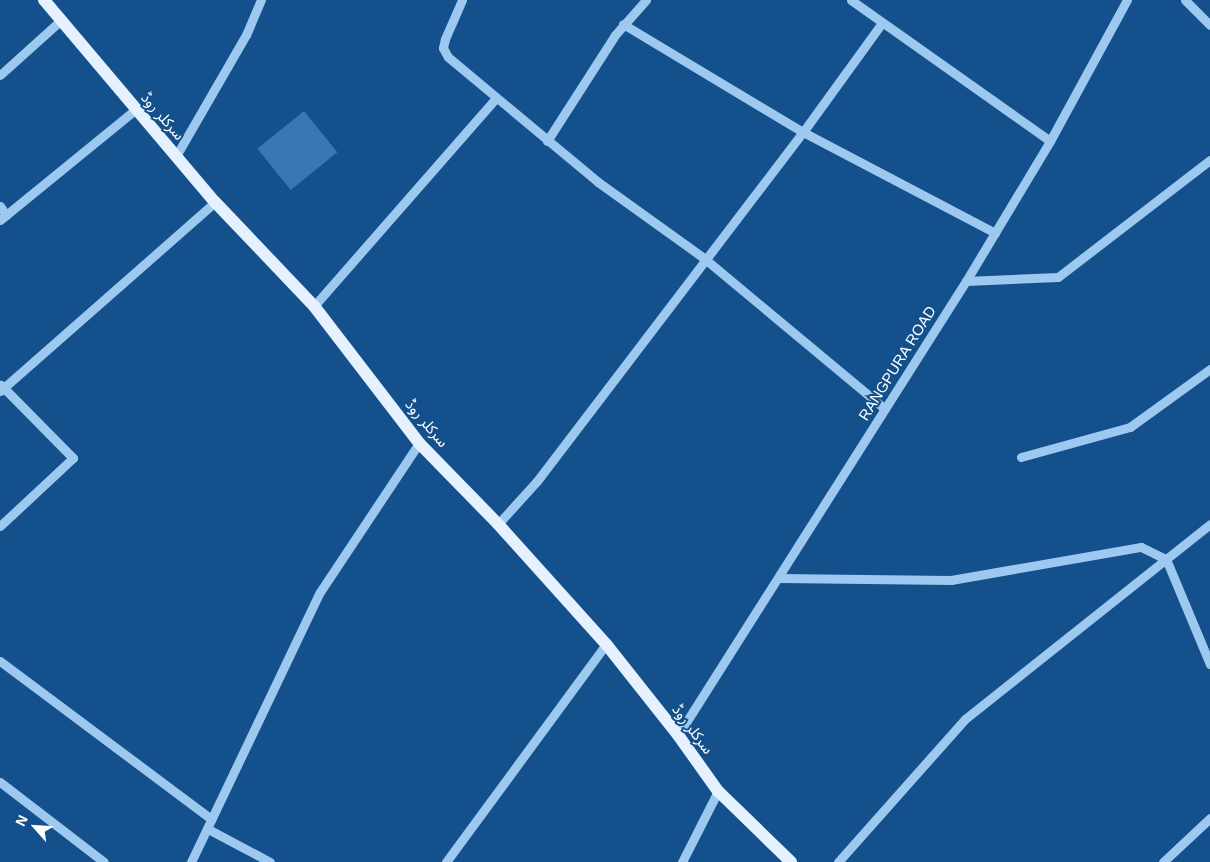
<!DOCTYPE html>
<meta charset="utf-8">
<style>
body{margin:0}
#map{position:relative;width:1210px;height:862px;overflow:hidden;background:#14508b;font-family:Helvetica,"Noto Sans Arabic",sans-serif}
div>[style]{position:absolute}
.building>*{inset:0;background:#3877b2;transform-origin:0 0}
.minor>*{height:9px;margin:-4.5px;padding:0 4.5px;transform-origin:4.5px;border-radius:4.5px;background:#9dc8f0}
.major>*{height:12px;margin:-6px;padding:0 6px;transform-origin:6px;border-radius:6px;background:#e5f1ff}
span{translate:-50% -50%;white-space:nowrap;text-align:center;line-height:1.15;-webkit-text-stroke:4px #14508b;paint-order:stroke}
.street-label{font-size:15px;color:#fff}
.north{position:absolute;left:10px;top:802px;width:50px;height:50px;-webkit-text-stroke:4px #14508b;paint-order:stroke;rotate:296deg;font-size:14px;font-weight:700;line-height:20px;text-align:center;color:#fff}
.north::after{content:'';display:block;margin:auto;width:18px;height:22px;background:#fff;clip-path:polygon(50% 0,100% 100%,50% 72%,0 100%)}
</style>
<div id="map">
<div class="building">
<i style="left:304px;top:111px;width:53px;height:60px;rotate:51deg"></i>
</div>
<div class="minor">
<i style="left:462px;top:0;width:43px;rotate:113.6deg"></i>
<i style="left:445px;top:39px;width:9px;rotate:103deg"></i>
<i style="left:443px;top:48px;width:10px;rotate:61deg"></i>
<i style="left:448px;top:57px;width:195px;rotate:39.8deg"></i>
<i style="left:598px;top:182px;width:132px;rotate:35.7deg"></i>
<i style="left:705px;top:259px;width:234px;rotate:39.8deg"></i>
<i style="left:851px;top:0;width:244px;rotate:35.3deg"></i>
<i style="left:1185px;top:0;width:35px;rotate:45deg"></i>
<i style="left:623px;top:24px;width:210px;rotate:31deg"></i>
<i style="left:803px;top:132px;width:217px;rotate:27.7deg"></i>
<i style="left:0;top:75px;width:82px;rotate:-42deg"></i>
<i style="left:547px;top:141px;width:126px;rotate:-57.3deg"></i>
<i style="left:615px;top:35px;width:47px;rotate:-48.5deg"></i>
<i style="left:176px;top:156px;width:140px;rotate:-60deg"></i>
<i style="left:246px;top:35px;width:38px;rotate:-67deg"></i>
<i style="left:0;top:206px;width:11px;rotate:56deg"></i>
<i style="left:0;top:220px;width:176px;rotate:-39.2deg"></i>
<i style="left:966px;top:281px;width:92px;rotate:-2.5deg"></i>
<i style="left:1058px;top:277px;width:192px;rotate:-37.6deg"></i>
<i style="left:314px;top:306px;width:275px;rotate:-48.8deg"></i>
<i style="left:0;top:391px;width:286px;rotate:-41.3deg"></i>
<i style="left:1021px;top:457px;width:113px;rotate:-15.4deg"></i>
<i style="left:1130px;top:427px;width:99px;rotate:-35.9deg"></i>
<i style="left:498px;top:524px;width:58px;rotate:-47.8deg"></i>
<i style="left:537px;top:481px;width:439px;rotate:-52.7deg"></i>
<i style="left:803px;top:132px;width:135px;rotate:-54.1deg"></i>
<i style="left:0;top:526px;width:100px;rotate:-43deg"></i>
<i style="left:73px;top:458px;width:103px;rotate:-134.6deg"></i>
<i style="left:778px;top:578px;width:173px;rotate:0.7deg"></i>
<i style="left:951px;top:580px;width:193px;rotate:-9.9deg"></i>
<i style="left:1141px;top:547px;width:28px;rotate:26deg"></i>
<i style="left:1166px;top:559px;width:114px;rotate:67.3deg"></i>
<i style="left:0;top:661px;width:264px;rotate:36.8deg"></i>
<i style="left:678px;top:735px;width:538px;rotate:-57.61deg"></i>
<i style="left:966px;top:281px;width:163px;rotate:-59deg"></i>
<i style="left:1050px;top:141px;width:161px;rotate:-61.4deg"></i>
<i style="left:0;top:782px;width:131px;rotate:37.6deg"></i>
<i style="left:208px;top:829px;width:70px;rotate:28deg"></i>
<i style="left:191px;top:862px;width:299px;rotate:-64.5deg"></i>
<i style="left:320px;top:592px;width:179px;rotate:-56.4deg"></i>
<i style="left:446px;top:862px;width:270px;rotate:-53.7deg"></i>
<i style="left:682px;top:862px;width:80px;rotate:-63.1deg"></i>
<i style="left:838px;top:862px;width:191px;rotate:-48.4deg"></i>
<i style="left:965px;top:719px;width:313px;rotate:-38.5deg"></i>
<i style="left:1163px;top:862px;width:64px;rotate:-43.1deg"></i>
</div>
<div class="major">
<i style="left:44px;top:0;width:265px;rotate:49.8deg"></i>
<i style="left:215px;top:202px;width:144px;rotate:46.4deg"></i>
<i style="left:314px;top:306px;width:173px;rotate:52.5deg"></i>
<i style="left:419px;top:443px;width:113px;rotate:45.7deg"></i>
<i style="left:498px;top:524px;width:161px;rotate:48deg"></i>
<i style="left:606px;top:644px;width:116px;rotate:51.6deg"></i>
<i style="left:678px;top:735px;width:69px;rotate:54.5deg"></i>
<i style="left:718px;top:791px;width:102px;rotate:44.2deg"></i>
</div>
<div class="street-label">
<span style="left:163px;top:116px;rotate:49deg">سرکلر روڈ</span>
<span style="left:897px;top:363px;rotate:-58deg">RANGPURA ROAD</span>
<span style="left:427px;top:423px;rotate:50deg">سرکلر روڈ</span>
<span style="left:693px;top:729px;rotate:53deg">سرکلر روڈ</span>
</div>
<div class="north">N</div>
</div>
